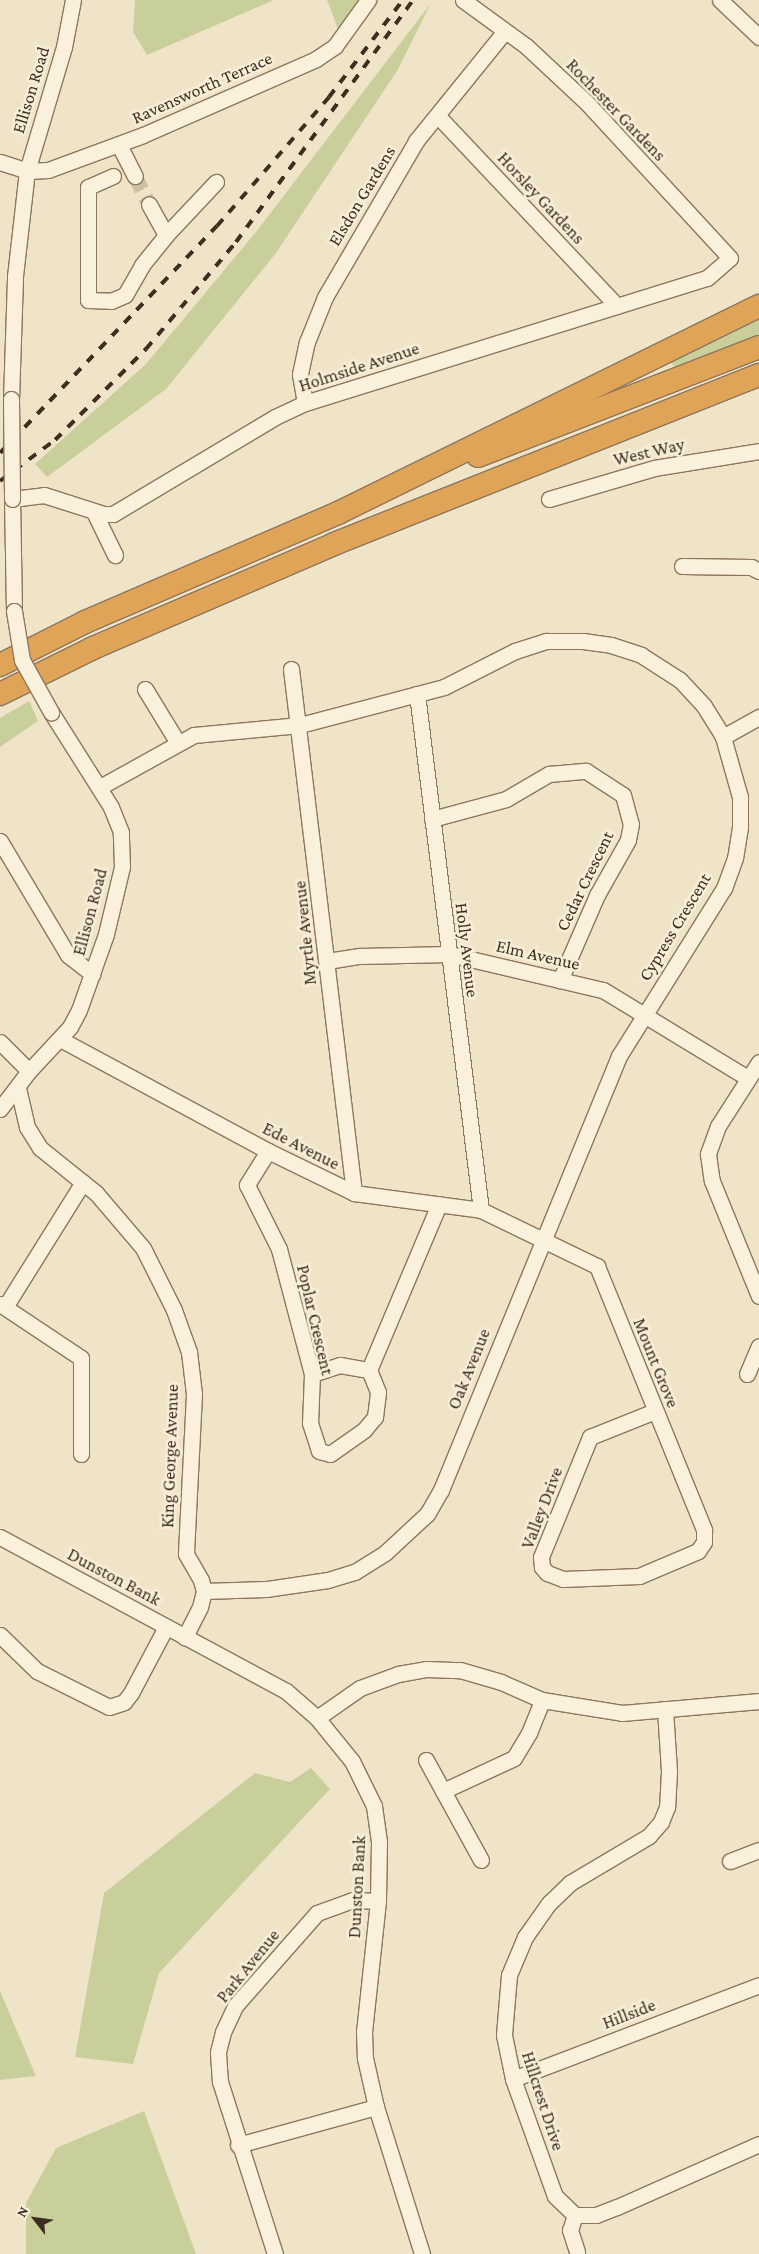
<!DOCTYPE html>
<style>
body{margin:0}
#map{position:relative;width:759px;height:2254px;overflow:hidden;background:#f0e4c8;font-family:"Crimson Pro",serif}
div>[style]{position:absolute}
.green>*{inset:0;background:#c9cf9b}
.minor-tunnel>*{height:15px;margin-top:-7.5px;transform-origin:0;background:repeating-linear-gradient(90deg,#ccc0a6 0 15px,transparent 0 23px)}
.roads{filter:drop-shadow(1px 0 #8d765c) drop-shadow(-1px 0 #8d765c) drop-shadow(0 1px #8d765c) drop-shadow(0 -1px #8d765c)}
.minor>*{height:15px;margin:-7.5px;padding:0 7.5px;transform-origin:7.5px;border-radius:7.5px;background:#faf1dc}
.highway>*{height:22px;margin:-11px;padding:0 11px;transform-origin:11px;border-radius:11px;background:#e0a458}
.rail>*{height:4px;margin-top:-2px;transform-origin:0;background:repeating-linear-gradient(90deg,#3d2e20 0 9px,transparent 0 18px)}
.bridges{filter:drop-shadow(1px 0 #8d765c) drop-shadow(-1px 0 #8d765c) drop-shadow(0 1px #8d765c) drop-shadow(0 -1px #8d765c)}
.minor-bridge>*{height:15px;margin:-7.5px;padding:0 7.5px;transform-origin:7.5px;border-radius:7.5px;background:#faf1dc}
span{translate:-50% -50%;white-space:nowrap;text-align:center;line-height:1.15;-webkit-text-stroke:5px #f7eed8;paint-order:stroke}
.street-label{font-size:18px;color:#3d2e20}
.north{position:absolute;left:10px;top:2194px;width:50px;height:50px;-webkit-text-stroke:4px #f7eed8;paint-order:stroke;rotate:300deg;font-size:14px;font-weight:700;line-height:20px;text-align:center;color:#3d2e20}
.north::after{content:'';display:block;margin:auto;width:18px;height:22px;background:#3d2e20;clip-path:polygon(50% 0,100% 100%,50% 72%,0 100%)}
</style>
<div id="map">
<div class="green">
<i style="clip-path:polygon(135px 0,274px 0,147px 55px,133px 32px)"></i>
<i style="clip-path:polygon(327px 0,360px 0,338px 29px)"></i>
<i style="clip-path:polygon(431px 3px,397px 71px,276px 253px,166px 389px,47px 477px,35px 464px,146px 364px,256px 232px)"></i>
<i style="clip-path:polygon(759px 319px,759px 335px,674px 367px,670px 361px)"></i>
<i style="clip-path:polygon(29px 701px,38px 721px,0 747px,0 718px)"></i>
<i style="clip-path:polygon(311px 1768px,330px 1789px,159px 1973px,133px 2064px,75px 2057px,104px 1893px,255px 1773px,290px 1782px)"></i>
<i style="clip-path:polygon(0 1991px,36px 2076px,0 2080px)"></i>
<i style="clip-path:polygon(144px 2111px,196px 2254px,26px 2254px,26px 2203px,56px 2148px)"></i>
</div>
<div class="minor-tunnel">
<i style="left:135px;top:176px;width:31px;rotate:63deg"></i>
</div>
<div class="roads">
<div class="minor">
<i style="left:720px;top:0;width:54px;rotate:43.5deg"></i>
<i style="left:438px;top:116px;width:261px;rotate:46.7deg"></i>
<i style="left:119px;top:145px;width:35px;rotate:63deg"></i>
<i style="left:0;top:162px;width:28px;rotate:18deg"></i>
<i style="left:27px;top:171px;width:21px;rotate:-3deg"></i>
<i style="left:48px;top:170px;width:101px;rotate:-20.2deg"></i>
<i style="left:143px;top:135px;width:189px;rotate:-23.7deg"></i>
<i style="left:316px;top:59px;width:23px;rotate:-34deg"></i>
<i style="left:335px;top:46px;width:57px;rotate:-54.3deg"></i>
<i style="left:113px;top:176px;width:27px;rotate:156deg"></i>
<i style="left:88px;top:187px;width:113px;rotate:90deg"></i>
<i style="left:88px;top:300px;width:23px;rotate:2deg"></i>
<i style="left:111px;top:301px;width:15px;rotate:-23deg"></i>
<i style="left:125px;top:295px;width:34px;rotate:-60deg"></i>
<i style="left:142px;top:265px;width:38px;rotate:-51deg"></i>
<i style="left:166px;top:235px;width:35px;rotate:-119deg"></i>
<i style="left:166px;top:235px;width:73px;rotate:-46.7deg"></i>
<i style="left:11px;top:399px;width:123px;rotate:-88.1deg"></i>
<i style="left:15px;top:276px;width:106px;rotate:-83.5deg"></i>
<i style="left:27px;top:171px;width:129px;rotate:-73.4deg"></i>
<i style="left:64px;top:47px;width:48px;rotate:-79.2deg"></i>
<i style="left:305px;top:403px;width:29px;rotate:-100deg"></i>
<i style="left:300px;top:374px;width:33px;rotate:-78deg"></i>
<i style="left:307px;top:342px;width:48px;rotate:-68.2deg"></i>
<i style="left:325px;top:297px;width:181px;rotate:-59.7deg"></i>
<i style="left:416px;top:141px;width:141px;rotate:-51deg"></i>
<i style="left:549px;top:499px;width:109px;rotate:-16.4deg"></i>
<i style="left:654px;top:468px;width:106px;rotate:-9.2deg"></i>
<i style="left:94px;top:512px;width:48px;rotate:64deg"></i>
<i style="left:682px;top:566px;width:69px;rotate:0.8deg"></i>
<i style="left:751px;top:567px;width:9px;rotate:27deg"></i>
<i style="left:14px;top:611px;width:112px;rotate:-91deg"></i>
<i style="left:12px;top:499px;width:32px;rotate:-7deg"></i>
<i style="left:44px;top:495px;width:63px;rotate:17.6deg"></i>
<i style="left:104px;top:514px;width:9px"></i>
<i style="left:113px;top:514px;width:189px;rotate:-30.9deg"></i>
<i style="left:275px;top:417px;width:33px;rotate:-25deg"></i>
<i style="left:305px;top:403px;width:421px;rotate:-17.3deg"></i>
<i style="left:707px;top:278px;width:30px;rotate:-41deg"></i>
<i style="left:730px;top:258px;width:212px;rotate:-132.7deg"></i>
<i style="left:586px;top:102px;width:82px;rotate:-137deg"></i>
<i style="left:526px;top:46px;width:78px;rotate:-143.9deg"></i>
<i style="left:291px;top:669px;width:528px;rotate:83.14deg"></i>
<i style="left:145px;top:689px;width:63px;rotate:58.6deg"></i>
<i style="left:417px;top:694px;width:520px;rotate:82.93deg"></i>
<i style="left:723px;top:737px;width:41px;rotate:-29.1deg"></i>
<i style="left:100px;top:787px;width:107px;rotate:-29deg"></i>
<i style="left:194px;top:735px;width:106px;rotate:-5.4deg"></i>
<i style="left:300px;top:725px;width:149px;rotate:-14.8deg"></i>
<i style="left:444px;top:687px;width:80px;rotate:-26.9deg"></i>
<i style="left:515px;top:651px;width:33px;rotate:-18deg"></i>
<i style="left:546px;top:641px;width:37px"></i>
<i style="left:583px;top:641px;width:28px;rotate:8deg"></i>
<i style="left:611px;top:645px;width:32px;rotate:18deg"></i>
<i style="left:641px;top:655px;width:46px;rotate:32.7deg"></i>
<i style="left:680px;top:680px;width:35px;rotate:47deg"></i>
<i style="left:704px;top:706px;width:36px;rotate:58deg"></i>
<i style="left:723px;top:737px;width:62px;rotate:74.2deg"></i>
<i style="left:740px;top:797px;width:30px;rotate:90deg"></i>
<i style="left:740px;top:827px;width:31px;rotate:99deg"></i>
<i style="left:735px;top:858px;width:32px;rotate:110deg"></i>
<i style="left:724px;top:888px;width:198px;rotate:122deg"></i>
<i style="left:619px;top:1056px;width:469px;rotate:112.3deg"></i>
<i style="left:441px;top:1490px;width:28px;rotate:120deg"></i>
<i style="left:427px;top:1514px;width:57px;rotate:137.1deg"></i>
<i style="left:385px;top:1553px;width:36px;rotate:148deg"></i>
<i style="left:354px;top:1572px;width:27px;rotate:163deg"></i>
<i style="left:328px;top:1580px;width:63px;rotate:171.7deg"></i>
<i style="left:266px;top:1589px;width:62px;rotate:178.2deg"></i>
<i style="left:432px;top:819px;width:77px;rotate:-15.1deg"></i>
<i style="left:506px;top:799px;width:50px;rotate:-30.2deg"></i>
<i style="left:549px;top:774px;width:37px;rotate:-5deg"></i>
<i style="left:586px;top:771px;width:44px;rotate:33deg"></i>
<i style="left:623px;top:795px;width:30px;rotate:75deg"></i>
<i style="left:631px;top:824px;width:16px;rotate:101deg"></i>
<i style="left:628px;top:840px;width:63px;rotate:119.4deg"></i>
<i style="left:597px;top:895px;width:93px;rotate:113.5deg"></i>
<i style="left:0;top:841px;width:133px;rotate:59.2deg"></i>
<i style="left:68px;top:955px;width:31px;rotate:38deg"></i>
<i style="left:327px;top:961px;width:33px;rotate:-9deg"></i>
<i style="left:360px;top:956px;width:89px;rotate:-1.3deg"></i>
<i style="left:449px;top:954px;width:158px;rotate:13.2deg"></i>
<i style="left:603px;top:990px;width:170px;rotate:31.3deg"></i>
<i style="left:60px;top:1039px;width:236px;rotate:28.3deg"></i>
<i style="left:268px;top:1151px;width:96px;rotate:26deg"></i>
<i style="left:354px;top:1193px;width:128px;rotate:7.6deg"></i>
<i style="left:481px;top:1210px;width:129px;rotate:25.8deg"></i>
<i style="left:597px;top:1266px;width:285px;rotate:67.9deg"></i>
<i style="left:704px;top:1530px;width:12px;rotate:90deg"></i>
<i style="left:704px;top:1542px;width:11px;rotate:124deg"></i>
<i style="left:698px;top:1551px;width:64px;rotate:157deg"></i>
<i style="left:639px;top:1576px;width:76px;rotate:177.7deg"></i>
<i style="left:563px;top:1579px;width:17px;rotate:-159deg"></i>
<i style="left:547px;top:1573px;width:8px;rotate:-130deg"></i>
<i style="left:542px;top:1567px;width:10px;rotate:-96deg"></i>
<i style="left:541px;top:1557px;width:130px;rotate:-67.8deg"></i>
<i style="left:590px;top:1437px;width:70px;rotate:-21.8deg"></i>
<i style="left:0;top:1042px;width:41px;rotate:45deg"></i>
<i style="left:759px;top:1062px;width:76px;rotate:122.6deg"></i>
<i style="left:718px;top:1126px;width:30px;rotate:110deg"></i>
<i style="left:708px;top:1154px;width:27px;rotate:82deg"></i>
<i style="left:712px;top:1181px;width:124px;rotate:67.8deg"></i>
<i style="left:18px;top:1088px;width:40px;rotate:77deg"></i>
<i style="left:27px;top:1127px;width:25px;rotate:58deg"></i>
<i style="left:40px;top:1148px;width:72px;rotate:38.8deg"></i>
<i style="left:96px;top:1193px;width:72px;rotate:49.5deg"></i>
<i style="left:143px;top:1248px;width:69px;rotate:63.4deg"></i>
<i style="left:174px;top:1310px;width:45px;rotate:70.3deg"></i>
<i style="left:189px;top:1352px;width:42px;rotate:83.2deg"></i>
<i style="left:194px;top:1394px;width:160px;rotate:92.9deg"></i>
<i style="left:186px;top:1554px;width:30px;rotate:60deg"></i>
<i style="left:201px;top:1580px;width:11px;rotate:75deg"></i>
<i style="left:204px;top:1591px;width:16px;rotate:104deg"></i>
<i style="left:200px;top:1607px;width:34px;rotate:117deg"></i>
<i style="left:0;top:1109px;width:48px;rotate:-52.7deg"></i>
<i style="left:29px;top:1071px;width:60px;rotate:-47deg"></i>
<i style="left:70px;top:1027px;width:19px;rotate:-62deg"></i>
<i style="left:79px;top:1010px;width:81px;rotate:-70.4deg"></i>
<i style="left:106px;top:934px;width:69px;rotate:-76.6deg"></i>
<i style="left:122px;top:867px;width:35px;rotate:-92deg"></i>
<i style="left:121px;top:832px;width:27px;rotate:-112deg"></i>
<i style="left:111px;top:807px;width:112px;rotate:-122.3deg"></i>
<i style="left:268px;top:1151px;width:40px;rotate:122deg"></i>
<i style="left:247px;top:1185px;width:72px;rotate:63.4deg"></i>
<i style="left:279px;top:1249px;width:129px;rotate:75.2deg"></i>
<i style="left:312px;top:1374px;width:49px;rotate:92.3deg"></i>
<i style="left:310px;top:1423px;width:29px;rotate:72deg"></i>
<i style="left:319px;top:1451px;width:11px;rotate:15deg"></i>
<i style="left:330px;top:1454px;width:42px;rotate:-35.2deg"></i>
<i style="left:364px;top:1430px;width:17px;rotate:-50deg"></i>
<i style="left:375px;top:1417px;width:25px;rotate:-83deg"></i>
<i style="left:378px;top:1392px;width:24px;rotate:-112deg"></i>
<i style="left:369px;top:1370px;width:180px;rotate:-67.1deg"></i>
<i style="left:0;top:1304px;width:97px;rotate:33.7deg"></i>
<i style="left:81px;top:1358px;width:96px;rotate:90deg"></i>
<i style="left:5px;top:1307px;width:147px;rotate:-58deg"></i>
<i style="left:312px;top:1374px;width:29px;rotate:-18deg"></i>
<i style="left:340px;top:1365px;width:29px;rotate:10deg"></i>
<i style="left:747px;top:1374px;width:30px;rotate:-67deg"></i>
<i style="left:0;top:1537px;width:325px;rotate:28.3deg"></i>
<i style="left:286px;top:1691px;width:41px;rotate:41.1deg"></i>
<i style="left:317px;top:1718px;width:55px;rotate:50.9deg"></i>
<i style="left:352px;top:1761px;width:50px;rotate:63.9deg"></i>
<i style="left:374px;top:1806px;width:36px;rotate:82deg"></i>
<i style="left:379px;top:1842px;width:59px;rotate:91deg"></i>
<i style="left:378px;top:1901px;width:131px;rotate:96.1deg"></i>
<i style="left:364px;top:2031px;width:27px;rotate:88deg"></i>
<i style="left:365px;top:2058px;width:50px;rotate:77.3deg"></i>
<i style="left:376px;top:2107px;width:154px;rotate:72.6deg"></i>
<i style="left:0;top:1635px;width:52px;rotate:44.2deg"></i>
<i style="left:37px;top:1671px;width:80px;rotate:26.6deg"></i>
<i style="left:109px;top:1707px;width:16px;rotate:-18deg"></i>
<i style="left:124px;top:1702px;width:11px;rotate:-52deg"></i>
<i style="left:131px;top:1693px;width:75px;rotate:-62.1deg"></i>
<i style="left:665px;top:1709px;width:62px;rotate:86.3deg"></i>
<i style="left:669px;top:1771px;width:36px;rotate:93deg"></i>
<i style="left:667px;top:1807px;width:16px;rotate:112deg"></i>
<i style="left:661px;top:1822px;width:18px;rotate:131deg"></i>
<i style="left:649px;top:1836px;width:92px;rotate:149.3deg"></i>
<i style="left:570px;top:1883px;width:29px;rotate:136deg"></i>
<i style="left:549px;top:1903px;width:42px;rotate:125.2deg"></i>
<i style="left:525px;top:1937px;width:41px;rotate:112.8deg"></i>
<i style="left:509px;top:1975px;width:60px;rotate:94.8deg"></i>
<i style="left:504px;top:2035px;width:45px;rotate:78.4deg"></i>
<i style="left:513px;top:2079px;width:124px;rotate:70.3deg"></i>
<i style="left:555px;top:2196px;width:28px;rotate:44deg"></i>
<i style="left:575px;top:2215px;width:21px"></i>
<i style="left:596px;top:2215px;width:22px;rotate:-21deg"></i>
<i style="left:617px;top:2207px;width:155px;rotate:-23.9deg"></i>
<i style="left:317px;top:1718px;width:52px;rotate:-34.9deg"></i>
<i style="left:360px;top:1688px;width:40px;rotate:-20.2deg"></i>
<i style="left:398px;top:1674px;width:28px;rotate:-10deg"></i>
<i style="left:426px;top:1669px;width:34px;rotate:2deg"></i>
<i style="left:460px;top:1670px;width:43px;rotate:16.3deg"></i>
<i style="left:501px;top:1682px;width:45px;rotate:23.7deg"></i>
<i style="left:542px;top:1700px;width:81px;rotate:9.2deg"></i>
<i style="left:622px;top:1713px;width:138px;rotate:-5deg"></i>
<i style="left:426px;top:1760px;width:114px;rotate:61.2deg"></i>
<i style="left:443px;top:1791px;width:78px;rotate:-24.9deg"></i>
<i style="left:514px;top:1758px;width:29px;rotate:-59deg"></i>
<i style="left:529px;top:1733px;width:35px;rotate:-68deg"></i>
<i style="left:730px;top:1861px;width:31px;rotate:-21deg"></i>
<i style="left:513px;top:2079px;width:263px;rotate:-20.9deg"></i>
<i style="left:238px;top:2145px;width:143px;rotate:-15.4deg"></i>
<i style="left:575px;top:2215px;width:16px;rotate:108deg"></i>
<i style="left:570px;top:2230px;width:23px;rotate:72deg"></i>
<i style="left:275px;top:2254px;width:181px;rotate:-107.7deg"></i>
<i style="left:220px;top:2082px;width:30px;rotate:-94deg"></i>
<i style="left:218px;top:2052px;width:21px;rotate:-76deg"></i>
<i style="left:223px;top:2032px;width:29px;rotate:-65deg"></i>
<i style="left:235px;top:2006px;width:124px;rotate:-48.6deg"></i>
<i style="left:317px;top:1913px;width:38px;rotate:-20deg"></i>
<i style="left:353px;top:1900px;width:25px;rotate:2deg"></i>
</div>
<div class="highway">
<i style="left:478px;top:456px;width:301px;rotate:-21.2deg"></i>
<i style="left:0;top:665px;width:95px;rotate:-26.8deg"></i>
<i style="left:85px;top:622px;width:275px;rotate:-23.3deg"></i>
<i style="left:338px;top:513px;width:469px;rotate:-26.2deg"></i>
<i style="left:0;top:694px;width:104px;rotate:-26.3deg"></i>
<i style="left:93px;top:648px;width:262px;rotate:-23.3deg"></i>
<i style="left:334px;top:544px;width:457px;rotate:-21.7deg"></i>
</div>
</div>
<div class="rail">
<i style="left:0;top:453px;width:314px;rotate:-46.3deg"></i>
<i style="left:217px;top:226px;width:171px;rotate:-49deg"></i>
<i style="left:329px;top:97px;width:122px;rotate:-52.7deg"></i>
<i style="left:0;top:481px;width:69px;rotate:-36.7deg"></i>
<i style="left:55px;top:440px;width:129px;rotate:-45deg"></i>
<i style="left:146px;top:349px;width:140px;rotate:-49.9deg"></i>
<i style="left:236px;top:242px;width:300px;rotate:-53.8deg"></i>
</div>
<div class="bridges">
<div class="minor-bridge">
<i style="left:11px;top:399px;width:100px;rotate:89.4deg"></i>
<i style="left:14px;top:611px;width:50px;rotate:80.7deg"></i>
<i style="left:22px;top:660px;width:60px;rotate:60.9deg"></i>
</div>
</div>
<div class="street-label">
<span style="left:202px;top:88px;rotate:-24deg">Ravensworth Terrace</span>
<span style="left:31px;top:90px;rotate:-73deg">Ellison Road</span>
<span style="left:616px;top:110px;rotate:46deg">Rochester Gardens</span>
<span style="left:362px;top:196px;rotate:-59deg">Elsdon Gardens</span>
<span style="left:541px;top:198px;rotate:47deg">Horsley Gardens</span>
<span style="left:359px;top:367px;rotate:-18deg">Holmside Avenue</span>
<span style="left:649px;top:452px;rotate:-13deg">West Way</span>
<span style="left:585px;top:881px;rotate:-64deg">Cedar Crescent</span>
<span style="left:90px;top:912px;rotate:-75deg">Ellison Road</span>
<span style="left:675px;top:927px;rotate:-59deg">Cypress Crescent</span>
<span style="left:305px;top:933px;rotate:-96deg">Myrtle Avenue</span>
<span style="left:467px;top:950px;rotate:83deg">Holly Avenue</span>
<span style="left:538px;top:955px;rotate:13deg">Elm Avenue</span>
<span style="left:301px;top:1146px;rotate:27deg">Ede Avenue</span>
<span style="left:315px;top:1320px;rotate:77deg">Poplar Crescent</span>
<span style="left:656px;top:1363px;rotate:68deg">Mount Grove</span>
<span style="left:469px;top:1369px;rotate:-68deg">Oak Avenue</span>
<span style="left:170px;top:1456px;rotate:-88deg">King George Avenue</span>
<span style="left:542px;top:1508px;rotate:-69deg">Valley Drive</span>
<span style="left:114px;top:1577px;rotate:28deg">Dunston Bank</span>
<span style="left:357px;top:1887px;rotate:-87deg">Dunston Bank</span>
<span style="left:248px;top:1966px;rotate:-51deg">Park Avenue</span>
<span style="left:629px;top:2014px;rotate:-21deg">Hillside</span>
<span style="left:543px;top:2101px;rotate:72deg">Hillcrest Drive</span>
</div>
<div class="north">N</div>
</div>
